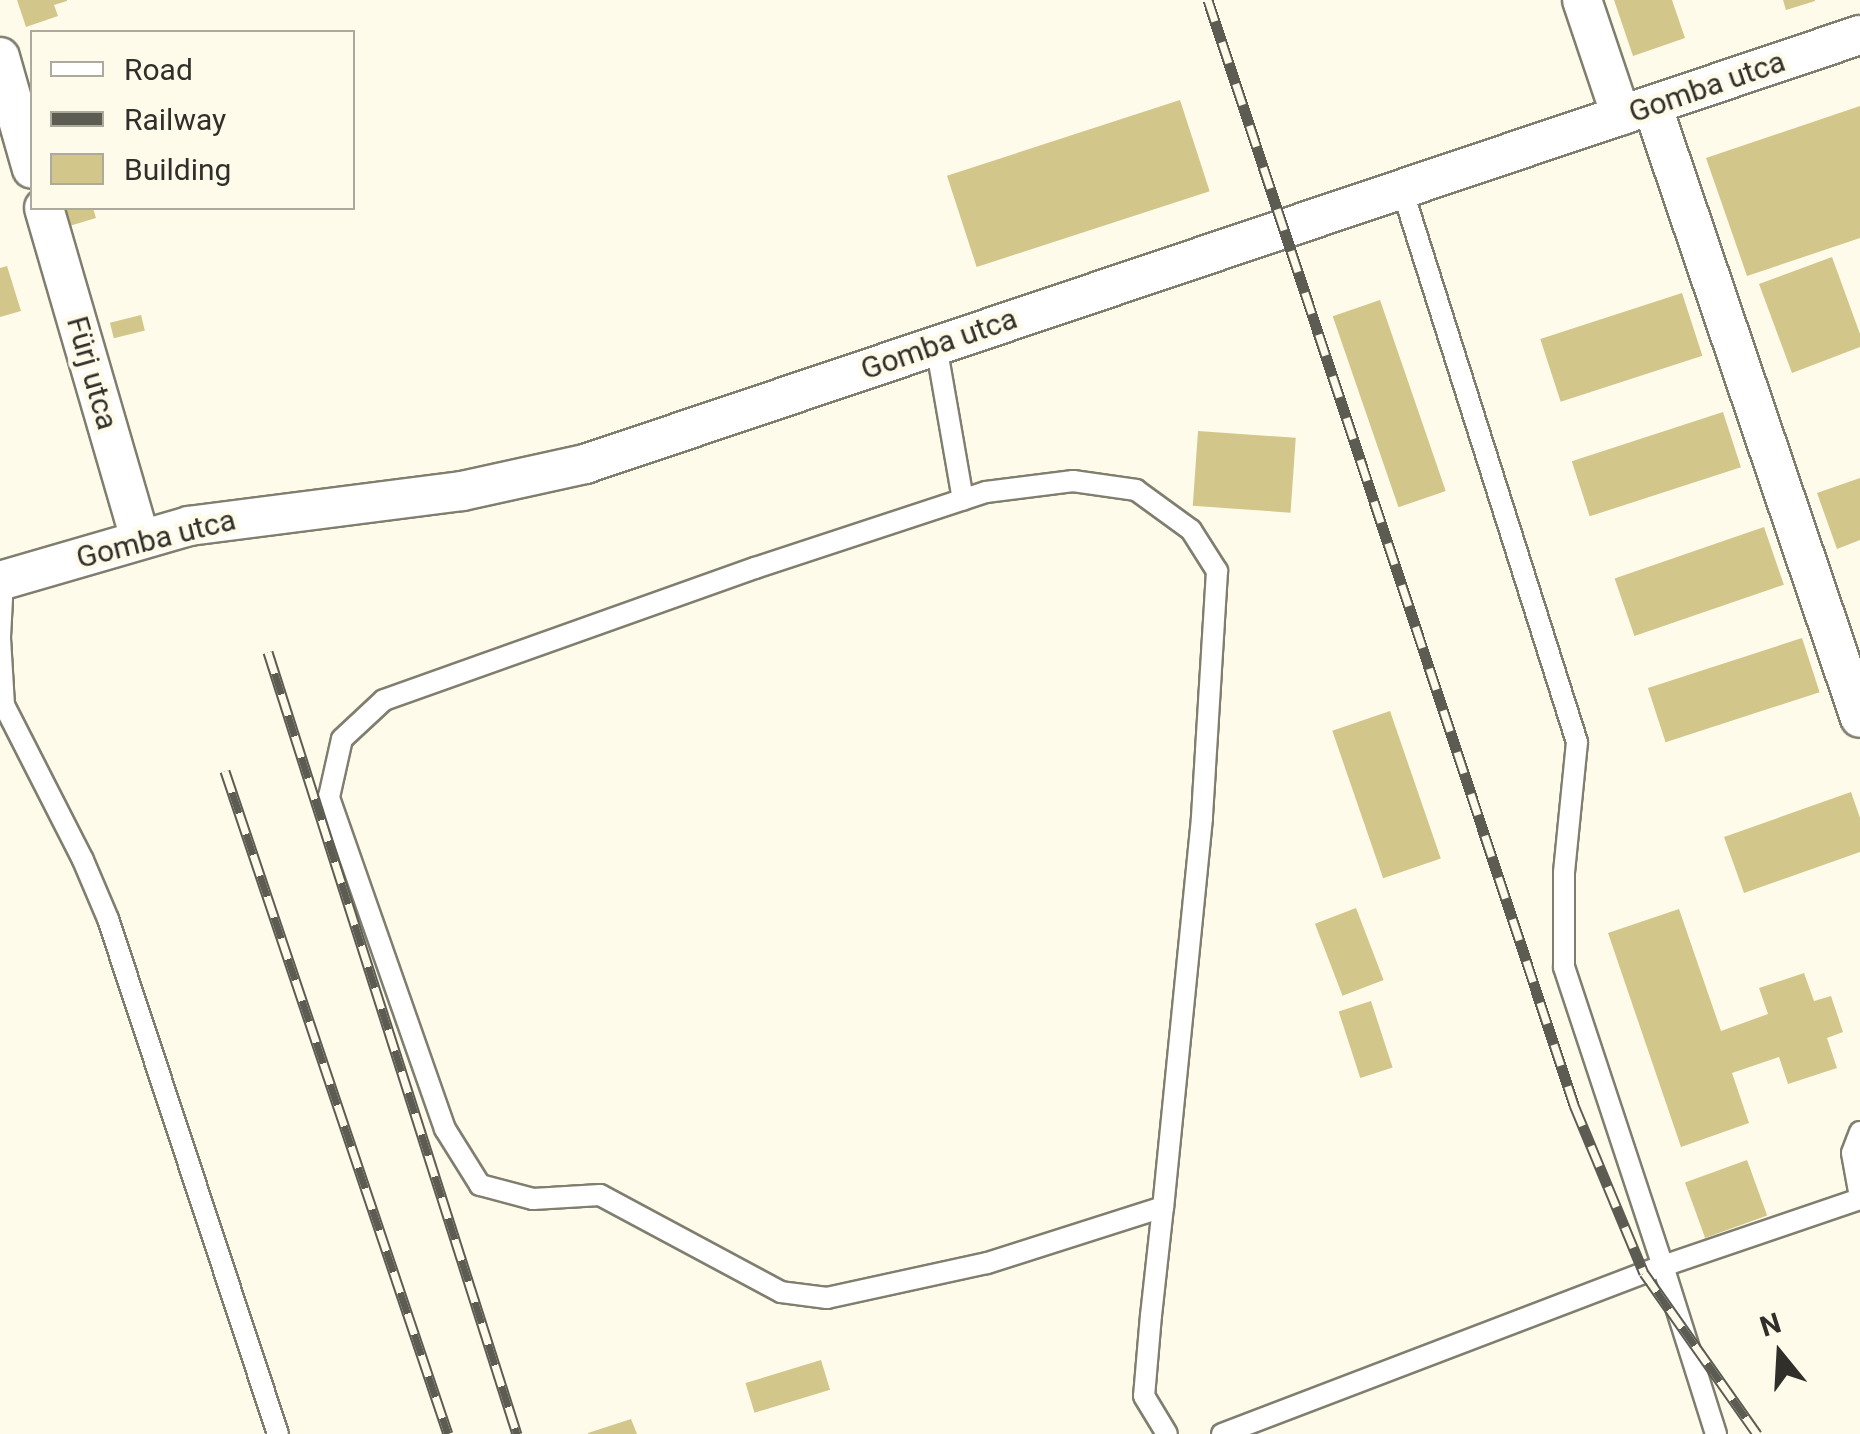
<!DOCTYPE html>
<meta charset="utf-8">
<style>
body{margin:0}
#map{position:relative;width:1860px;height:1434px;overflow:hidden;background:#fefbeb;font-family:Roboto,sans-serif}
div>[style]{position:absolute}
.building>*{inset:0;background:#d2c68b;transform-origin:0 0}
.roads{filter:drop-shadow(2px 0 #807e6f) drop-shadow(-2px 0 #807e6f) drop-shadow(0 2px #807e6f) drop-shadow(0 -2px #807e6f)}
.service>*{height:20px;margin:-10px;padding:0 10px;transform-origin:10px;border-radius:10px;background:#fff}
.minor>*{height:38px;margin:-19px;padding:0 19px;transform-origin:19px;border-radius:19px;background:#fff}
.rail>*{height:11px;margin-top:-5.5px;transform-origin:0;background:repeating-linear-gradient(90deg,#fefbeb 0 22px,#5d5c53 0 44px);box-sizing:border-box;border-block:2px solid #5d5c53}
span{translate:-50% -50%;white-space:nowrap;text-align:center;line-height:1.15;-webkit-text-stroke:9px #fefbeb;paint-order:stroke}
.street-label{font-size:30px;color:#302f29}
.legend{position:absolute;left:30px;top:30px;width:325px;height:180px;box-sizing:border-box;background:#fefbeb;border:2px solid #aca99d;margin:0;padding:12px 18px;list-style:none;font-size:30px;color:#302f29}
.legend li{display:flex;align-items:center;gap:20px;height:50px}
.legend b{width:50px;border:2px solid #aca99d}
.north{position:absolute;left:1730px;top:1304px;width:100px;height:100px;-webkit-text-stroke:8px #fefbeb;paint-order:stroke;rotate:342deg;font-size:28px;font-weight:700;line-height:40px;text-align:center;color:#302f29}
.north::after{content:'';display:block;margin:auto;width:35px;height:45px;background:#302f29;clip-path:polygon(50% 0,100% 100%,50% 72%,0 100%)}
</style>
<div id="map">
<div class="building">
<i style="clip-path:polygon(17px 0,67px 0,67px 1px,54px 5px,58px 16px,26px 27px)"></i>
<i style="clip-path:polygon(1614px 0,1672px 0,1685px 38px,1633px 56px)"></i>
<i style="clip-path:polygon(1783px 0,1815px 0,1815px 1px,1786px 10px)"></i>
<i style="left:1180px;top:100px;width:96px;height:245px;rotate:72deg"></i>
<i style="clip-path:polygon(1860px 106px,1860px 238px,1747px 276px,1706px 158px)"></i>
<i style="clip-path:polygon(60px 208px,93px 208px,96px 218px,66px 227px)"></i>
<i style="clip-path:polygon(1832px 257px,1860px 334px,1860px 347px,1792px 373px,1759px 284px)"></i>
<i style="clip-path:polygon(7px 266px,21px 311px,0 317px,0 268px)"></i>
<i style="left:1682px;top:293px;width:66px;height:149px;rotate:72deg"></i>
<i style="left:1380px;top:300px;width:202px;height:50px;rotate:71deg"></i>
<i style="left:141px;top:315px;width:16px;height:32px;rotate:76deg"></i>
<i style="left:1723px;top:412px;width:58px;height:159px;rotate:72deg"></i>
<i style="left:1198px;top:431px;width:98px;height:75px;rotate:4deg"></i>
<i style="clip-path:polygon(1860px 478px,1860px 540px,1837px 549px,1817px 493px)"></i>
<i style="left:1764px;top:527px;width:61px;height:158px;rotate:71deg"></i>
<i style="left:1802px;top:638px;width:57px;height:162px;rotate:72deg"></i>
<i style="left:1390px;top:711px;width:156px;height:61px;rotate:71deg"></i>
<i style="clip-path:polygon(1851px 792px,1860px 818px,1860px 852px,1744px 893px,1724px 837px)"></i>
<i style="left:1356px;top:908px;width:77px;height:44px;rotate:69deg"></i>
<i style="clip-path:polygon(1679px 909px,1721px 1031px,1768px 1014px,1759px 988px,1804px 973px,1814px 1001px,1831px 996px,1843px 1032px,1827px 1038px,1837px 1068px,1788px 1084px,1779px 1057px,1732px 1073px,1749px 1123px,1681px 1147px,1608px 933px)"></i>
<i style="left:1371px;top:1001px;width:70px;height:34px;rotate:72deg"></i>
<i style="left:1747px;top:1160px;width:59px;height:66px;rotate:70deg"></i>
<i style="left:821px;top:1360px;width:31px;height:79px;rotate:73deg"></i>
<i style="clip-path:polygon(631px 1419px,637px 1434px,588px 1434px,588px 1433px)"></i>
</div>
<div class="roads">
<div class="service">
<i style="left:1402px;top:189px;width:580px;rotate:72.44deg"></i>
<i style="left:1577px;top:742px;width:132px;rotate:95.7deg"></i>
<i style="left:1564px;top:873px;width:94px;rotate:90deg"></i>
<i style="left:1564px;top:967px;width:315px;rotate:71.7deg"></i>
<i style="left:1663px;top:1266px;width:208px;rotate:-18.8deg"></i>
<i style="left:936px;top:345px;width:157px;rotate:80.1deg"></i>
<i style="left:3px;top:580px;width:58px;rotate:93deg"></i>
<i style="left:0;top:638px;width:67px;rotate:86.6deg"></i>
<i style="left:4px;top:705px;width:174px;rotate:63deg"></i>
<i style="left:83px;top:860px;width:64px;rotate:67deg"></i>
<i style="left:108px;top:919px;width:542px;rotate:71.73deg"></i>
<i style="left:1860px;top:1132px;width:22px;rotate:111deg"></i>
<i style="left:1852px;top:1153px;width:45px;rotate:79.7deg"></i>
<i style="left:1163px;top:1207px;width:185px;rotate:162.3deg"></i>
<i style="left:987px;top:1263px;width:164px;rotate:167.7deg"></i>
<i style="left:827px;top:1298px;width:46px;rotate:-172.6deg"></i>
<i style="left:781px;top:1292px;width:205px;rotate:-151.8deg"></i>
<i style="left:600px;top:1195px;width:67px;rotate:176.6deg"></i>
<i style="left:533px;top:1199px;width:55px;rotate:-165.2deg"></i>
<i style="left:480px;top:1185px;width:66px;rotate:-122deg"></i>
<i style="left:445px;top:1129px;width:352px;rotate:-109.3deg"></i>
<i style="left:329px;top:797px;width:59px;rotate:-77.4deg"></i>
<i style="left:342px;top:739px;width:57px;rotate:-42.9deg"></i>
<i style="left:384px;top:700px;width:394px;rotate:-19.6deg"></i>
<i style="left:755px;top:568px;width:243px;rotate:-18.2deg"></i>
<i style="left:986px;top:492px;width:88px;rotate:-7.2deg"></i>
<i style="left:1073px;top:481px;width:64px;rotate:8.1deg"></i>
<i style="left:1136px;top:490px;width:68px;rotate:36deg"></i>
<i style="left:1191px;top:530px;width:49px;rotate:57.6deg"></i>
<i style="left:1217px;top:571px;width:247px;rotate:93.5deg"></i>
<i style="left:1202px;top:818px;width:391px;rotate:95.7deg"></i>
<i style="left:1163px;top:1207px;width:109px;rotate:96.3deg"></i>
<i style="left:1151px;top:1315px;width:81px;rotate:94.9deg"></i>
<i style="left:1144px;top:1396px;width:44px;rotate:58.8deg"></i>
<i style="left:1222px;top:1434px;width:472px;rotate:-20.9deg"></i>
<i style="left:1663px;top:1266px;width:176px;rotate:72.5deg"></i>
</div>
<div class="minor">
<i style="left:1582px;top:0;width:122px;rotate:71.4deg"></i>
<i style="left:0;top:57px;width:116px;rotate:74.1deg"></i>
<i style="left:1652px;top:105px;width:647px;rotate:71.26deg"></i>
<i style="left:44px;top:208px;width:344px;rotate:73.8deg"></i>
<i style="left:0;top:581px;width:197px;rotate:-16.2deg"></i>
<i style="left:189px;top:526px;width:275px;rotate:-7.3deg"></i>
<i style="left:462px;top:491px;width:126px;rotate:-12.4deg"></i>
<i style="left:585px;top:464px;width:1345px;rotate:-18.6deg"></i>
</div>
</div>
<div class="rail">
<i style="left:1208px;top:0;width:1164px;rotate:71.67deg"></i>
<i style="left:1574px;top:1105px;width:182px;rotate:67.4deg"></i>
<i style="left:1644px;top:1273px;width:197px;rotate:54.9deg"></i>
<i style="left:268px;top:652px;width:821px;rotate:72.34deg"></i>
<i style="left:225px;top:771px;width:699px;rotate:71.41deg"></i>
</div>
<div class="street-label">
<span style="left:1707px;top:87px;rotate:-19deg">Gomba utca</span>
<span style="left:939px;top:344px;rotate:-19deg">Gomba utca</span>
<span style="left:92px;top:373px;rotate:74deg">Fürj utca</span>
<span style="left:156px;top:539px;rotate:-14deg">Gomba utca</span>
</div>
<ul class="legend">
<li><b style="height:12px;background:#fff"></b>Road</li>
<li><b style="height:12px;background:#5d5c53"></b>Railway</li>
<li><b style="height:28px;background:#d2c68b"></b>Building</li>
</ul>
<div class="north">N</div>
</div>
